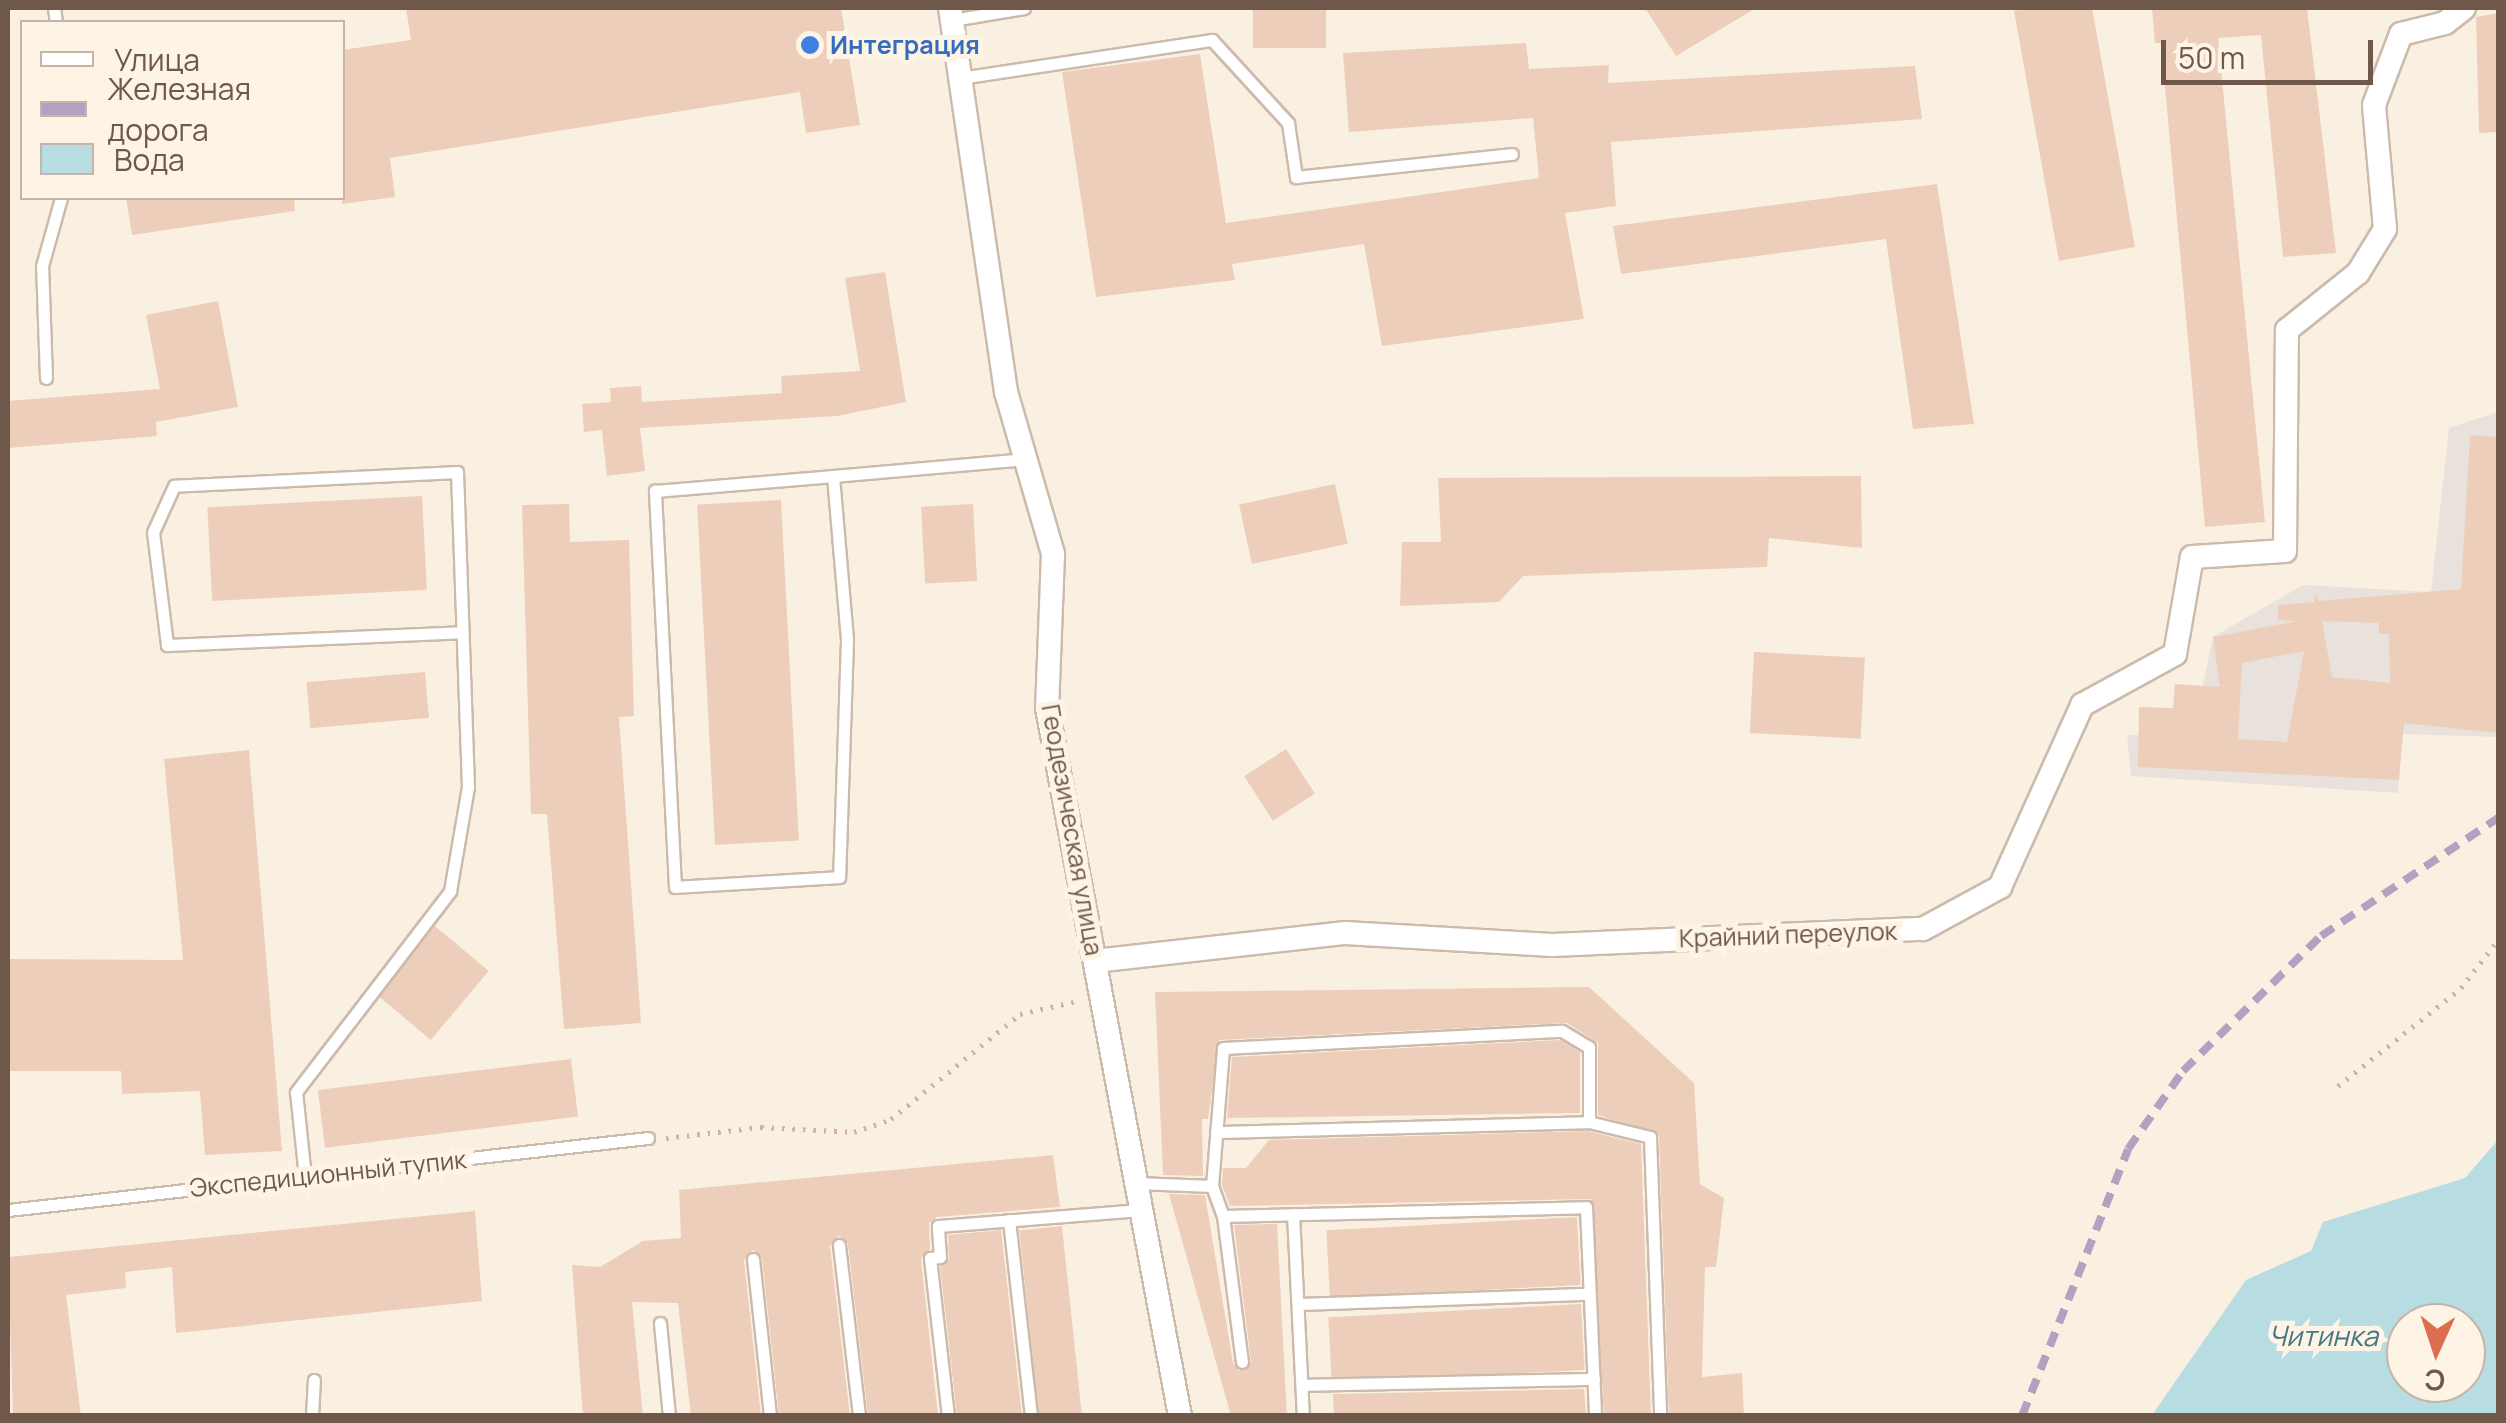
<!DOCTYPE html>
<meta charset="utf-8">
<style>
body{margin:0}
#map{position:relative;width:2506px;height:1423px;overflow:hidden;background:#faf0e1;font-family:Manrope,sans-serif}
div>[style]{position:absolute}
.industrial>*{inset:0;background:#e9e2dc}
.water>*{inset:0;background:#b7dce1}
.building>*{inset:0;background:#edcebb;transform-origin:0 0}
.path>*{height:5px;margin-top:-2.5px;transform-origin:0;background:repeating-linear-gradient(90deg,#d1b29e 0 2.5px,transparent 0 10.5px)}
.roads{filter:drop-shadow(2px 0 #ccbaac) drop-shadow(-2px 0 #ccbaac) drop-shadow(0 2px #ccbaac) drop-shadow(0 -2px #ccbaac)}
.lane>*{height:11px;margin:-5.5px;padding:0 5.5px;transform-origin:5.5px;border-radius:5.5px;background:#fff}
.street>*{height:22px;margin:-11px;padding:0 11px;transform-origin:11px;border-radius:11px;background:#fff}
.rail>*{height:8px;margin-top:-4px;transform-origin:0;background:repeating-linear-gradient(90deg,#b2a1c1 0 15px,transparent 0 25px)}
.dots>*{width:28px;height:28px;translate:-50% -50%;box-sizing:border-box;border:5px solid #fdf4e6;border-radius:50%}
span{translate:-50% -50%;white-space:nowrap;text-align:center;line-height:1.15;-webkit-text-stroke:10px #fdf4e6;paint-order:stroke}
.shop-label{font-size:25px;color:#366cbe;font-weight:700}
.left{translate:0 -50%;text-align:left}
.street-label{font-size:25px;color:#6f574a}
.water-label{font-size:28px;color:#467881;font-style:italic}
.frame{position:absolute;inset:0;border:10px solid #6f574a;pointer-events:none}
.legend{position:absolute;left:20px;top:20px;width:325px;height:180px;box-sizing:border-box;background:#fdf4e6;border:2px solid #c4b5a8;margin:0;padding:12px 18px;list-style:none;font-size:30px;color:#6f574a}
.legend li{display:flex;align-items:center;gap:20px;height:50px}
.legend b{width:50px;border:2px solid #c4b5a8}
.north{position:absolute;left:2386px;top:1303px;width:100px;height:100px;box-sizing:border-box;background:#fdf4e6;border:2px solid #c4b5a8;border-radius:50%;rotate:183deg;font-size:28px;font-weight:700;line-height:40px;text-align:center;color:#6f574a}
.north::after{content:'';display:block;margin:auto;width:35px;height:45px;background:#dc6d4e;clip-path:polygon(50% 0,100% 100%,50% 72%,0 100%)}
.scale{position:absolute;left:2161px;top:40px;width:212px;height:45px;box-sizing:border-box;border:5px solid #6f574a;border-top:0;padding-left:12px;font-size:30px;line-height:35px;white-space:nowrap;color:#6f574a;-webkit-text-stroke:8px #fdf4e6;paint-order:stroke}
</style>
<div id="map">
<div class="industrial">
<i style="clip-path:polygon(2498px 412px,2498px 737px,2402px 734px,2398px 793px,2131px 776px,2127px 735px,2186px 735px,2196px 718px,2213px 637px,2303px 585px,2431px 592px,2449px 428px)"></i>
</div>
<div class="water">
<i style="clip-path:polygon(evenodd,2498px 1140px,2498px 1415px,2152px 1415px,2246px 1280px,2311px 1251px,2323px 1222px,2465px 1178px,2498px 1140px,2406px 1323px,2466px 1323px,2466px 1383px,2406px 1383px,2406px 1323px)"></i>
</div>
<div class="building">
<i style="clip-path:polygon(406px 8px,841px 8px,860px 125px,806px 133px,800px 92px,390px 158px,395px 197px,342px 204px,342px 50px,411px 40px)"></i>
<i style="left:1253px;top:8px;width:73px;height:40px"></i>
<i style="clip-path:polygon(1645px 8px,1756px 8px,1676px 56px)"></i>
<i style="clip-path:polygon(2032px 8px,2092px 8px,2135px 247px,2059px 261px,2014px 11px)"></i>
<i style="clip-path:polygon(2152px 8px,2307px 8px,2336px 253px,2283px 257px,2261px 35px,2218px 38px,2265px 522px,2205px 527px,2161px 43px,2155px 43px)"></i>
<i style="clip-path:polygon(2498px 13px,2498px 132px,2479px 133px,2476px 17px)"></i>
<i style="clip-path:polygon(1526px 43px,1529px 69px,1609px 65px,1608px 83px,1915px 66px,1922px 119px,1611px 142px,1616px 206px,1565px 213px,1584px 319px,1382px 346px,1364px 244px,1232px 264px,1235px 280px,1096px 297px,1062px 72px,1200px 54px,1226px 223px,1539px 178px,1533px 118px,1349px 132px,1343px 53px)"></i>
<i style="clip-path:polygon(1937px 184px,1974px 424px,1913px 429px,1886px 239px,1621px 274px,1613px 226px)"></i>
<i style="clip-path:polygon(126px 198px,294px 198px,295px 211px,132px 235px)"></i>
<i style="clip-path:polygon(885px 272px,906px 402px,837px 416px,640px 428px,645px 471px,607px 476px,602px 430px,584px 432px,582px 404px,611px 402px,610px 388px,641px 386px,642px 402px,782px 393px,781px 376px,860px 371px,845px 278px)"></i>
<i style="clip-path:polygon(218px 301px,238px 407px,156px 422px,157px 436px,8px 448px,8px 401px,160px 389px,146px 315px)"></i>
<i style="clip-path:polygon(evenodd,2470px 435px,2498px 437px,2498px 733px,2404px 723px,2399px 780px,2138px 767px,2139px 707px,2173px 708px,2175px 684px,2220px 687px,2213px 637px,2298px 621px,2278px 620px,2278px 605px,2314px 602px,2315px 594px,2319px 601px,2461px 589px,2470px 435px,2322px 621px,2379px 623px,2379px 634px,2389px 634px,2390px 683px,2332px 677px,2322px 621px,2470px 435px,2304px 651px,2287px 742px,2238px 739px,2242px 663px,2304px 651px)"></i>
<i style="clip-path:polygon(1861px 476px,1862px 548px,1769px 538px,1767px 567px,1523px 576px,1499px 602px,1400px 606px,1402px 542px,1441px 542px,1438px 478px)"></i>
<i style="left:1335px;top:484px;width:61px;height:98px;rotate:78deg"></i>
<i style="left:422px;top:496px;width:94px;height:215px;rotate:87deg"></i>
<i style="left:781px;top:500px;width:341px;height:84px;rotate:87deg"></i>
<i style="clip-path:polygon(569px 504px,570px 542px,629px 540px,634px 716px,619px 717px,641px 1023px,564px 1029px,547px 814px,531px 814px,522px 505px)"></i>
<i style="left:973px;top:504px;width:77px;height:52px;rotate:87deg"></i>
<i style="left:1754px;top:652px;width:111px;height:81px;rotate:3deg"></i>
<i style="left:425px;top:672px;width:46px;height:119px;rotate:85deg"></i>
<i style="left:1286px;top:749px;width:53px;height:50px;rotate:57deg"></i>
<i style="clip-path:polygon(249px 750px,282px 1151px,205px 1155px,200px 1091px,122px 1094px,121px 1071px,8px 1071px,8px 959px,183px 960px,164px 759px)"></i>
<i style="left:435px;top:926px;width:70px;height:90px;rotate:40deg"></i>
<i style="clip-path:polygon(1589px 987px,1694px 1083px,1700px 1184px,1724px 1198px,1716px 1267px,1705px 1267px,1702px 1377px,1742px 1373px,1744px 1416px,1669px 1416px,1659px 1135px,1598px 1115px,1598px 1043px,1567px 1023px,1219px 1040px,1208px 1119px,1202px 1119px,1203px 1176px,1163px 1175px,1155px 992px)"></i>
<i style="clip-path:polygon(1560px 1040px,1580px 1052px,1580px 1113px,1227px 1118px,1232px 1057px)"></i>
<i style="left:571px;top:1059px;width:58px;height:255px;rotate:83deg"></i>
<i style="clip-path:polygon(1588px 1131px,1641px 1144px,1651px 1416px,1604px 1416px,1591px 1199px,1230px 1206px,1222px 1185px,1223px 1168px,1246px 1168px,1269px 1140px)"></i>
<i style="clip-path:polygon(1053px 1155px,1060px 1207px,937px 1217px,929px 1223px,930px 1249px,921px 1259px,938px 1416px,868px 1416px,848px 1244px,839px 1236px,830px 1246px,850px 1416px,779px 1416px,762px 1258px,753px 1250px,744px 1260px,761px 1416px,691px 1416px,678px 1303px,632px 1302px,643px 1416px,583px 1416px,572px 1265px,600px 1267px,643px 1241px,681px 1238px,679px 1190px)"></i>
<i style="clip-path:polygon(1169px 1194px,1205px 1195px,1233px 1363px,1239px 1371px,1251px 1361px,1234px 1225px,1277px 1224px,1287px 1416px,1231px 1416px)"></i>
<i style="clip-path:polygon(475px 1211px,482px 1301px,176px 1333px,172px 1267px,125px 1272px,126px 1288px,66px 1295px,81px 1416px,13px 1416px,8px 1257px)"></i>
<i style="left:1577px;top:1217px;width:68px;height:251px;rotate:87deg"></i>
<i style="left:1062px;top:1226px;width:191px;height:43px;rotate:84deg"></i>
<i style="clip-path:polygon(1001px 1230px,1022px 1416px,957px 1416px,940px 1266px,949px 1260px,948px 1235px)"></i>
<i style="left:1581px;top:1304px;width:66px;height:253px;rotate:87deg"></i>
<i style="clip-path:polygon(1584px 1389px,1586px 1416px,1334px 1416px,1333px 1394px)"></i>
</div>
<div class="path">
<i style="left:2338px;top:1086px;width:157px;rotate:-38.5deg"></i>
<i style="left:2461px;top:988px;width:61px;rotate:-52.4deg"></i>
<i style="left:666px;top:1138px;width:96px;rotate:-6.6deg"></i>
<i style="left:761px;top:1127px;width:93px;rotate:3.1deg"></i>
<i style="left:854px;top:1132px;width:39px;rotate:-19deg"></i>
<i style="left:891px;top:1119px;width:166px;rotate:-39.1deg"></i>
<i style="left:1020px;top:1014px;width:58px;rotate:-12.8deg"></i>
</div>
<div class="roads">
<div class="lane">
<i style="left:54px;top:8px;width:14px;rotate:82deg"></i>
<i style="left:952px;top:20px;width:73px;rotate:-9.5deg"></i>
<i style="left:960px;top:78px;width:255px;rotate:-8.6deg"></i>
<i style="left:1212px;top:40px;width:113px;rotate:47.5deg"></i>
<i style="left:1288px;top:123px;width:55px;rotate:81.6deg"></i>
<i style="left:1296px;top:177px;width:217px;rotate:-6.1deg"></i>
<i style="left:46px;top:378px;width:112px;rotate:-92deg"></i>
<i style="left:42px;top:266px;width:71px;rotate:-74.4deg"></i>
<i style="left:833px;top:476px;width:165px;rotate:85.1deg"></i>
<i style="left:847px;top:640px;width:237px;rotate:91.9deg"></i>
<i style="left:839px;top:877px;width:164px;rotate:176.5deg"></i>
<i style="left:675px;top:887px;width:397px;rotate:-92.9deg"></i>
<i style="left:655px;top:491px;width:179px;rotate:-4.8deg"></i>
<i style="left:833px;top:476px;width:194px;rotate:-5deg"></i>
<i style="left:1216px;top:1132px;width:373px;rotate:-1.5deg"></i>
<i style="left:305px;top:1177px;width:85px;rotate:-96deg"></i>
<i style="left:296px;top:1092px;width:253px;rotate:-52.5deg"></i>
<i style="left:450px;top:891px;width:106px;rotate:-80.2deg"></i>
<i style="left:468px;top:787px;width:315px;rotate:-92deg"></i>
<i style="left:457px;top:472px;width:283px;rotate:177.2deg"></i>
<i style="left:174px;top:486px;width:51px;rotate:114.5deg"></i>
<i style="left:153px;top:532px;width:114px;rotate:82.9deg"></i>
<i style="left:167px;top:645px;width:295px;rotate:-2.5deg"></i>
<i style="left:1136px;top:1183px;width:76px;rotate:2.3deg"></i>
<i style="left:1212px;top:1186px;width:32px;rotate:70deg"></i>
<i style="left:1223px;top:1216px;width:363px;rotate:-1.4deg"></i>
<i style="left:1586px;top:1207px;width:209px;rotate:87.5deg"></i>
<i style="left:1212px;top:1186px;width:138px;rotate:-85.4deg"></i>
<i style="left:1223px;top:1048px;width:339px;rotate:-2.9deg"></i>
<i style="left:1562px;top:1031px;width:31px;rotate:31deg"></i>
<i style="left:1589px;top:1047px;width:75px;rotate:90deg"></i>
<i style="left:1589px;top:1122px;width:63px;rotate:13.8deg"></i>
<i style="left:1650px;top:1137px;width:279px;rotate:87.9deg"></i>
<i style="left:8px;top:1210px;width:644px;rotate:-6.42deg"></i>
<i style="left:1293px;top:1214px;width:202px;rotate:87.2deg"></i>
<i style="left:1223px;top:1216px;width:147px;rotate:82.6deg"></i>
<i style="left:1009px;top:1220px;width:197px;rotate:83.6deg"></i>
<i style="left:839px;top:1245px;width:172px;rotate:83.3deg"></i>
<i style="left:753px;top:1259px;width:158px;rotate:83.8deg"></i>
<i style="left:1298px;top:1304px;width:292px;rotate:-2deg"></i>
<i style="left:660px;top:1323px;width:93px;rotate:84.5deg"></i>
<i style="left:1302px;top:1385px;width:292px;rotate:-1.2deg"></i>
<i style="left:312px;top:1416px;width:36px;rotate:-87deg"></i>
<i style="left:948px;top:1416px;width:159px;rotate:-96.5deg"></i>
<i style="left:930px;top:1258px;width:10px;rotate:-6deg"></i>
<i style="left:940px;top:1257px;width:31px;rotate:-94deg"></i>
<i style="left:938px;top:1226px;width:204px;rotate:-4.5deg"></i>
</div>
<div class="street">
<i style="left:950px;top:8px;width:388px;rotate:81.7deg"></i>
<i style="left:1006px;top:392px;width:169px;rotate:73.8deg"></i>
<i style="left:1053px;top:554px;width:154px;rotate:92.2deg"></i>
<i style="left:1047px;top:708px;width:720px;rotate:79.36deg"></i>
<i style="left:1095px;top:961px;width:252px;rotate:-6.4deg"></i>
<i style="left:1345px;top:933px;width:207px;rotate:3.3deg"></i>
<i style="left:1552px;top:945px;width:371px;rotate:-2.5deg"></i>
<i style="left:1923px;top:929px;width:88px;rotate:-28.6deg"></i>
<i style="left:2000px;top:887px;width:200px;rotate:-65.7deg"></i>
<i style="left:2082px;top:705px;width:106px;rotate:-28.7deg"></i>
<i style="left:2175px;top:654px;width:98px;rotate:-80.1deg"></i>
<i style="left:2192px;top:557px;width:93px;rotate:-3.7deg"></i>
<i style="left:2285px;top:551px;width:221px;rotate:-89.5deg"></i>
<i style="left:2287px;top:330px;width:91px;rotate:-38.8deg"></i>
<i style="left:2358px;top:273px;width:52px;rotate:-58.5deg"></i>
<i style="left:2385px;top:229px;width:124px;rotate:-95.1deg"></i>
<i style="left:2374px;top:105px;width:76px;rotate:-69.2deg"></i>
<i style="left:2401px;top:34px;width:45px;rotate:-14deg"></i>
<i style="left:2445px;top:23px;width:24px;rotate:-38deg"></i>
</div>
</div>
<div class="rail">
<i style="left:2022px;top:1416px;width:287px;rotate:-68.3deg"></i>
<i style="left:2128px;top:1149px;width:95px;rotate:-54.8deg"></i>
<i style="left:2183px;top:1071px;width:193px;rotate:-44.4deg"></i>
<i style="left:2321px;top:936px;width:213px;rotate:-33.7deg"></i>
</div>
<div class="dots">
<i style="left:810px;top:45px;background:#3f7fe0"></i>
</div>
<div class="shop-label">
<span class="left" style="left:830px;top:45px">Интеграция</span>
</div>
<div class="street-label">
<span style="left:1072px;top:830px;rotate:80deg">Геодезическая улица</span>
<span style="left:1788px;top:935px;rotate:-2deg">Крайний переулок</span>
<span style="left:328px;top:1174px;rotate:-6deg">Экспедиционный тупик</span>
</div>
<div class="water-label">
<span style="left:2323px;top:1335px">Читинка</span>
</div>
<div class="frame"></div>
<ul class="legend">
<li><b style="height:12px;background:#fff"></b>Улица</li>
<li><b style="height:12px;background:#b2a1c1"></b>Железная дорога</li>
<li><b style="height:28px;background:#b7dce1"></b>Вода</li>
</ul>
<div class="north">С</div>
<div class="scale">50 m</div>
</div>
